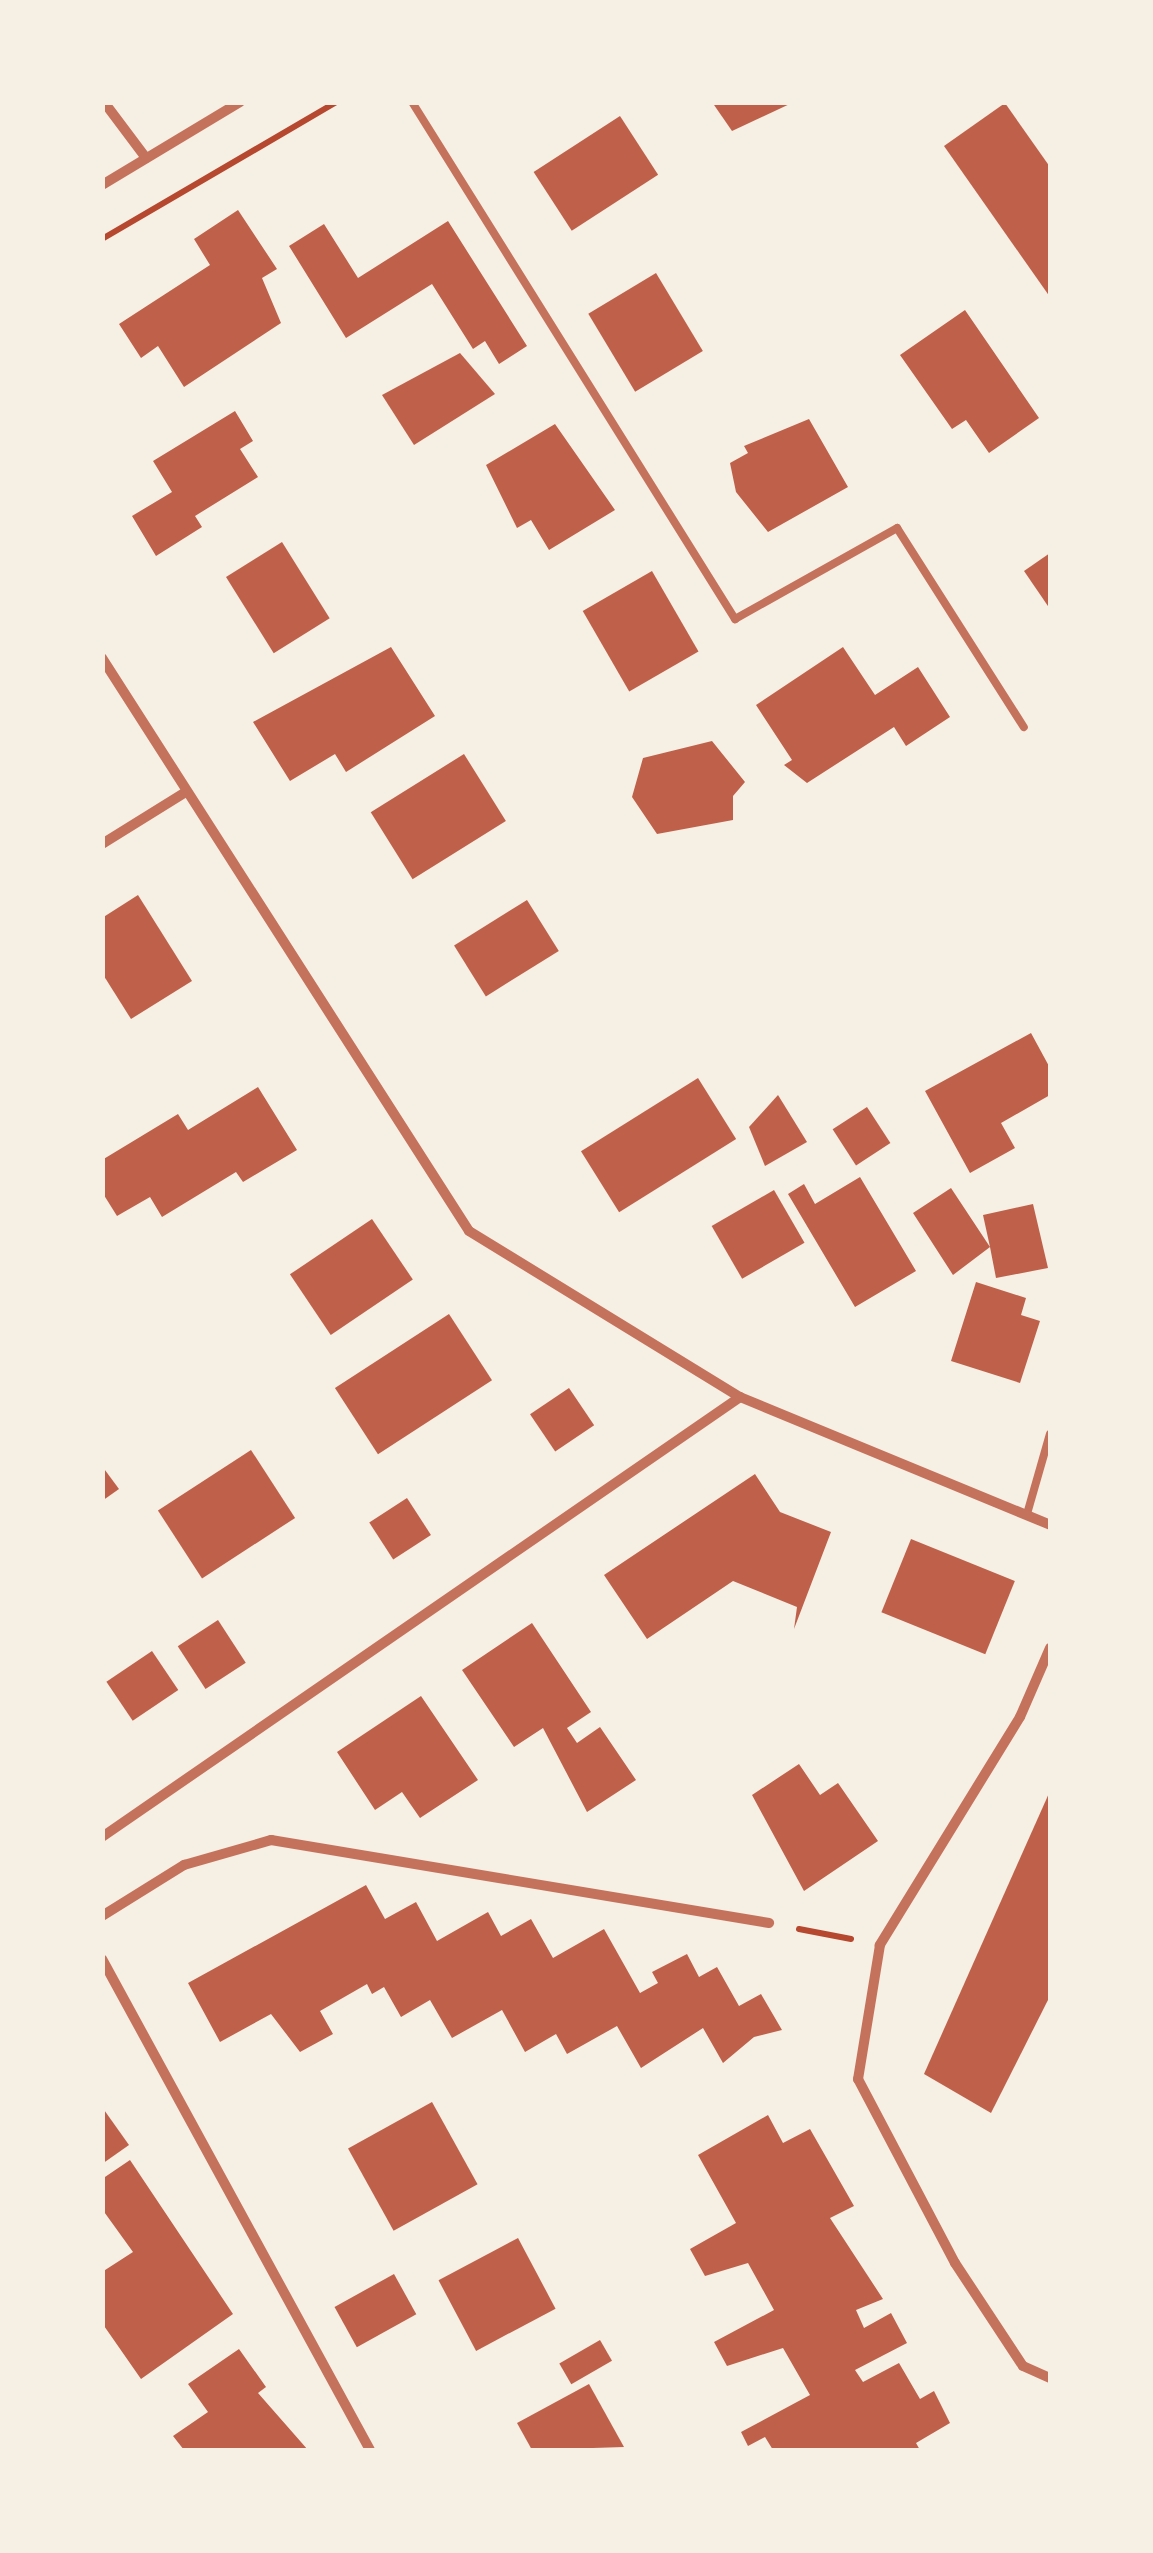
<!DOCTYPE html>
<style>
body{margin:0}
#map{position:relative;width:1153px;height:2553px;overflow:hidden;background:#f6efe4;font-family:Lora,serif}
div>[style]{position:absolute}
.building>*{inset:0;background:#bf614a;transform-origin:0 0}
.path>*{height:6px;margin:-3px;padding:0 3px;transform-origin:3px;border-radius:3px;background:#b5482f}
.service>*{height:8px;margin:-4px;padding:0 4px;transform-origin:4px;border-radius:4px;background:#c5725c}
.minor>*{height:10px;margin:-5px;padding:0 5px;transform-origin:5px;border-radius:5px;background:#c5725c}
span{translate:-50% -50%;white-space:nowrap;text-align:center;line-height:1.15;-webkit-text-stroke:9px #f6efe4;paint-order:stroke}
.frame{position:absolute;inset:0;border:105px solid #f6efe4;pointer-events:none}
</style>
<div id="map">
<div class="building">
<i style="clip-path:polygon(712px 102px,794px 102px,732px 131px)"></i>
<i style="clip-path:polygon(1005px 103px,1050px 167px,1050px 297px,944px 146px)"></i>
<i style="left:620px;top:116px;width:70px;height:103px;rotate:57deg"></i>
<i style="clip-path:polygon(238px 210px,277px 269px,262px 278px,281px 323px,184px 387px,158px 346px,141px 358px,119px 324px,210px 265px,194px 239px)"></i>
<i style="clip-path:polygon(448px 221px,527px 346px,499px 364px,485px 341px,473px 349px,432px 284px,346px 338px,289px 246px,324px 224px,358px 278px)"></i>
<i style="left:656px;top:273px;width:91px;height:79px;rotate:59deg"></i>
<i style="clip-path:polygon(965px 310px,1039px 418px,989px 453px,966px 420px,952px 429px,900px 355px)"></i>
<i style="clip-path:polygon(460px 353px,495px 394px,414px 445px,382px 395px)"></i>
<i style="clip-path:polygon(235px 411px,253px 441px,240px 449px,258px 477px,195px 516px,202px 527px,156px 556px,132px 516px,172px 492px,153px 461px)"></i>
<i style="clip-path:polygon(809px 419px,848px 487px,768px 532px,736px 492px,730px 463px,748px 453px,744px 446px)"></i>
<i style="clip-path:polygon(555px 424px,615px 510px,549px 550px,531px 520px,517px 528px,486px 465px)"></i>
<i style="left:282px;top:542px;width:90px;height:66px;rotate:58deg"></i>
<i style="clip-path:polygon(1050px 553px,1050px 609px,1024px 571px)"></i>
<i style="left:652px;top:571px;width:93px;height:80px;rotate:60deg"></i>
<i style="clip-path:polygon(391px 647px,435px 716px,346px 772px,335px 754px,290px 781px,253px 722px)"></i>
<i style="clip-path:polygon(843px 647px,875px 695px,918px 667px,950px 717px,906px 746px,894px 727px,807px 783px,784px 765px,792px 760px,756px 705px)"></i>
<i style="clip-path:polygon(712px 741px,745px 782px,733px 796px,733px 820px,657px 834px,632px 797px,643px 758px)"></i>
<i style="left:464px;top:754px;width:79px;height:110px;rotate:58deg"></i>
<i style="clip-path:polygon(138px 895px,192px 981px,131px 1019px,102px 973px,102px 918px)"></i>
<i style="left:527px;top:900px;width:60px;height:86px;rotate:58deg"></i>
<i style="clip-path:polygon(1031px 1033px,1050px 1068px,1050px 1095px,1001px 1123px,1015px 1148px,970px 1173px,925px 1091px)"></i>
<i style="left:698px;top:1078px;width:72px;height:138px;rotate:58deg"></i>
<i style="clip-path:polygon(258px 1087px,297px 1150px,243px 1182px,236px 1172px,162px 1217px,150px 1197px,117px 1216px,102px 1192px,102px 1160px,178px 1114px,188px 1130px)"></i>
<i style="clip-path:polygon(778px 1095px,807px 1142px,765px 1166px,749px 1127px)"></i>
<i style="left:867px;top:1107px;width:43px;height:41px;rotate:57deg"></i>
<i style="clip-path:polygon(860px 1177px,916px 1271px,855px 1307px,788px 1194px,804px 1184px,815px 1204px)"></i>
<i style="clip-path:polygon(951px 1188px,990px 1247px,983px 1215px,1033px 1204px,1048px 1268px,996px 1278px,990px 1247px,953px 1275px,913px 1213px)"></i>
<i style="left:774px;top:1190px;width:61px;height:72px;rotate:60deg"></i>
<i style="left:372px;top:1219px;width:73px;height:99px;rotate:56deg"></i>
<i style="clip-path:polygon(976px 1282px,1026px 1298px,1021px 1315px,1040px 1321px,1020px 1383px,951px 1361px)"></i>
<i style="left:449px;top:1314px;width:79px;height:136px;rotate:57deg"></i>
<i style="left:569px;top:1388px;width:45px;height:47px;rotate:56deg"></i>
<i style="left:251px;top:1450px;width:81px;height:111px;rotate:57deg"></i>
<i style="clip-path:polygon(102px 1466px,119px 1489px,102px 1501px)"></i>
<i style="clip-path:polygon(755px 1474px,780px 1512px,831px 1532px,794px 1629px,797px 1607px,733px 1581px,647px 1639px,604px 1575px)"></i>
<i style="left:407px;top:1498px;width:44px;height:45px;rotate:57deg"></i>
<i style="left:911px;top:1539px;width:112px;height:79px;rotate:22deg"></i>
<i style="left:218px;top:1620px;width:51px;height:48px;rotate:57deg"></i>
<i style="clip-path:polygon(532px 1623px,591px 1712px,567px 1728px,577px 1743px,600px 1727px,636px 1780px,587px 1812px,543px 1728px,514px 1747px,462px 1670px)"></i>
<i style="left:152px;top:1651px;width:47px;height:55px;rotate:56deg"></i>
<i style="clip-path:polygon(421px 1696px,478px 1780px,420px 1818px,402px 1792px,375px 1810px,337px 1752px)"></i>
<i style="clip-path:polygon(799px 1764px,820px 1795px,838px 1783px,878px 1841px,804px 1891px,752px 1795px)"></i>
<i style="clip-path:polygon(1050px 1791px,1050px 1996px,991px 2113px,924px 2074px)"></i>
<i style="clip-path:polygon(366px 1885px,385px 1919px,416px 1902px,437px 1941px,488px 1912px,501px 1936px,531px 1919px,553px 1958px,604px 1929px,640px 1993px,658px 1983px,652px 1972px,687px 1954px,699px 1977px,717px 1967px,739px 2006px,761px 1994px,782px 2030px,754px 2037px,723px 2063px,703px 2028px,641px 2068px,617px 2026px,567px 2054px,556px 2034px,525px 2052px,502px 2010px,452px 2038px,430px 2000px,401px 2017px,384px 1987px,372px 1994px,367px 1984px,320px 2011px,333px 2034px,300px 2052px,271px 2014px,220px 2042px,188px 1983px)"></i>
<i style="left:432px;top:2102px;width:94px;height:96px;rotate:61deg"></i>
<i style="clip-path:polygon(102px 2107px,129px 2145px,102px 2164px)"></i>
<i style="clip-path:polygon(768px 2115px,783px 2143px,810px 2129px,854px 2206px,830px 2218px,883px 2299px,856px 2310px,864px 2328px,891px 2313px,907px 2343px,855px 2370px,863px 2382px,899px 2363px,920px 2399px,934px 2391px,950px 2423px,916px 2443px,920px 2450px,773px 2450px,765px 2437px,748px 2446px,741px 2432px,810px 2395px,783px 2348px,727px 2366px,714px 2342px,774px 2310px,748px 2263px,705px 2276px,690px 2249px,736px 2223px,698px 2155px)"></i>
<i style="clip-path:polygon(130px 2160px,233px 2314px,141px 2379px,102px 2323px,102px 2272px,133px 2252px,102px 2209px,102px 2179px)"></i>
<i style="left:518px;top:2238px;width:80px;height:90px;rotate:62deg"></i>
<i style="left:394px;top:2274px;width:46px;height:68px;rotate:61deg"></i>
<i style="left:600px;top:2340px;width:24px;height:47px;rotate:60deg"></i>
<i style="clip-path:polygon(239px 2349px,266px 2387px,258px 2393px,308px 2450px,184px 2450px,173px 2436px,208px 2412px,188px 2384px)"></i>
<i style="clip-path:polygon(589px 2384px,624px 2447px,532px 2450px,517px 2423px)"></i>
</div>
<div class="path">
<i style="left:102px;top:239px;width:271px;rotate:-30.3deg"></i>
<i style="left:799px;top:1929px;width:53px;rotate:10.9deg"></i>
</div>
<div class="service">
<i style="left:412px;top:102px;width:610px;rotate:58deg"></i>
<i style="left:735px;top:619px;width:186px;rotate:-29.3deg"></i>
<i style="left:897px;top:528px;width:236px;rotate:57.5deg"></i>
<i style="left:1027px;top:1514px;width:83px;rotate:-74deg"></i>
</div>
<div class="minor">
<i style="left:104px;top:102px;width:70px;rotate:53.1deg"></i>
<i style="left:102px;top:185px;width:161px;rotate:-31deg"></i>
<i style="left:102px;top:658px;width:680px;rotate:57.36deg"></i>
<i style="left:469px;top:1231px;width:318px;rotate:31.5deg"></i>
<i style="left:740px;top:1397px;width:335px;rotate:22.4deg"></i>
<i style="left:102px;top:844px;width:99px;rotate:-31.8deg"></i>
<i style="left:1050px;top:1648px;width:75px;rotate:113.5deg"></i>
<i style="left:1020px;top:1717px;width:268px;rotate:121.6deg"></i>
<i style="left:880px;top:1945px;width:136px;rotate:99.3deg"></i>
<i style="left:858px;top:2079px;width:208px;rotate:62.2deg"></i>
<i style="left:955px;top:2263px;width:123px;rotate:56.6deg"></i>
<i style="left:1023px;top:2366px;width:30px;rotate:24deg"></i>
<i style="left:102px;top:1837px;width:775px;rotate:-34.59deg"></i>
<i style="left:102px;top:1916px;width:97px;rotate:-31.9deg"></i>
<i style="left:184px;top:1865px;width:91px;rotate:-16deg"></i>
<i style="left:271px;top:1840px;width:505px;rotate:9.46deg"></i>
<i style="left:102px;top:1959px;width:559px;rotate:61.37deg"></i>
</div>
<div class="frame"></div>
</div>
